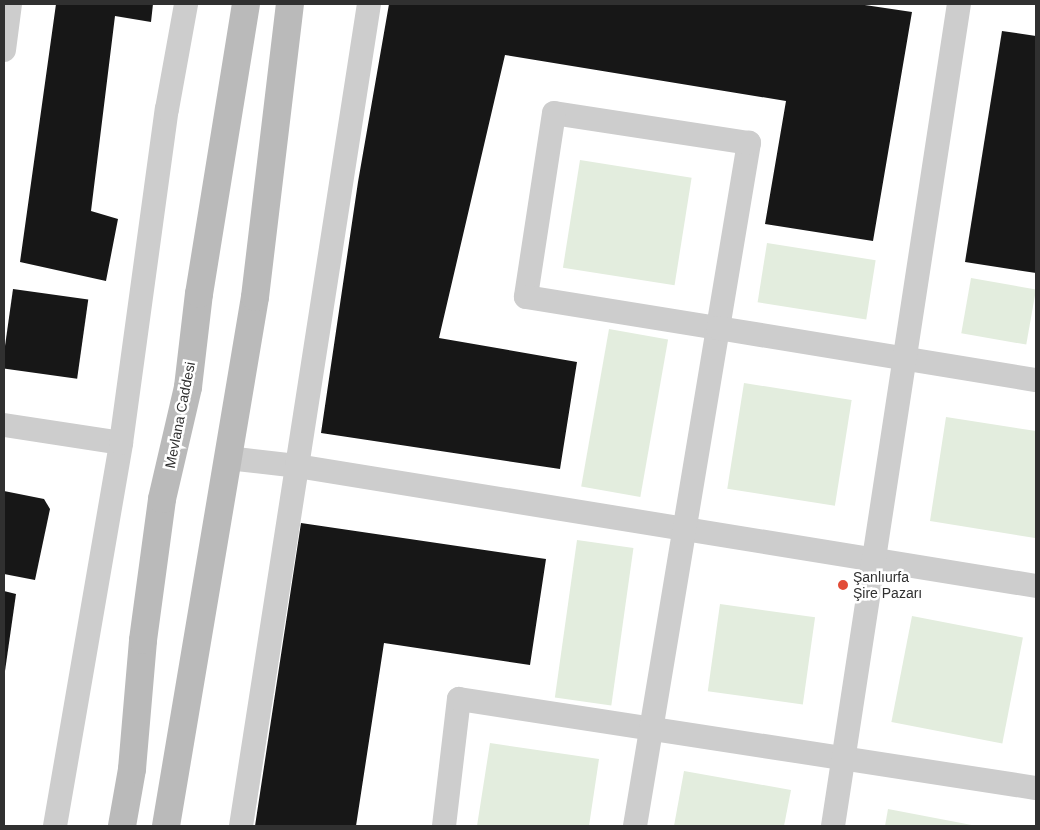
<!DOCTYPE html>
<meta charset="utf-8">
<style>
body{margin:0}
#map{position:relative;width:1040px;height:830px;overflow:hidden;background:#fff;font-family:Helvetica,sans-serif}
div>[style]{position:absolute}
.green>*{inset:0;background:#e3edde;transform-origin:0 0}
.building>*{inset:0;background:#171717;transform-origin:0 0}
.minor>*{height:24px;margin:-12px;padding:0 12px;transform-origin:12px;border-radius:12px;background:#cdcdcd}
.secondary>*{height:28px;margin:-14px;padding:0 14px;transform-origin:14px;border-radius:14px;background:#bababa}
.dots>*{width:14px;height:14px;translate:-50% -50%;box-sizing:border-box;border:2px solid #fff;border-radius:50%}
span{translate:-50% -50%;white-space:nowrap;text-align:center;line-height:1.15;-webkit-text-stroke:5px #fff;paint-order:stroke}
.street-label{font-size:14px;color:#303030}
.poi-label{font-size:14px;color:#303030}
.left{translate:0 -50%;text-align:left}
.frame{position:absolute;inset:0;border:5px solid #303030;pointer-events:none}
</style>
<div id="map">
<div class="green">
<i style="left:580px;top:160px;width:113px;height:109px;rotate:9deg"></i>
<i style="left:767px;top:243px;width:110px;height:60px;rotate:9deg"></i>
<i style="left:971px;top:278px;width:66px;height:56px;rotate:10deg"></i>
<i style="left:609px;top:329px;width:60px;height:160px;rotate:10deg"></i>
<i style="left:744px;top:383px;width:109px;height:107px;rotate:9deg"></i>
<i style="clip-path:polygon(946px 417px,1036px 431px,1035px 538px,930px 521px)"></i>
<i style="left:577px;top:540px;width:57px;height:159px;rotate:8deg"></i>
<i style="left:720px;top:604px;width:96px;height:88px;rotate:8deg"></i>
<i style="left:912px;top:616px;width:113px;height:108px;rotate:11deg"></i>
<i style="clip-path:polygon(490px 743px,599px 759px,589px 826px,477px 826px)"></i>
<i style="clip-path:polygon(684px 771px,791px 790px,784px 826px,674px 826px)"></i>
<i style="clip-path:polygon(888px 809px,977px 826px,885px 826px)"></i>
</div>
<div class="building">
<i style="clip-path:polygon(56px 4px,153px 4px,151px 22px,115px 16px,91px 211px,118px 219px,106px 281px,20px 262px)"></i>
<i style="clip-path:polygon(389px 4px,858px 4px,912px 12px,873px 241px,765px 224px,786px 101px,505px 55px,439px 338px,577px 362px,560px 469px,321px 433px,358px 182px)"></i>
<i style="clip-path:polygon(1002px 31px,1036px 36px,1036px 273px,965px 262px)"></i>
<i style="left:13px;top:289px;width:76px;height:80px;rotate:8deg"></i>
<i style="clip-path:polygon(4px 491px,44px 499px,50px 509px,35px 580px,4px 574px)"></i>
<i style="clip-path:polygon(301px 523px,546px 559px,530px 665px,384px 643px,356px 826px,255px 826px)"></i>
<i style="clip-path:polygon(4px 591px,16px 594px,5px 671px,4px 671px)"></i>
</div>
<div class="minor">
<i style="left:4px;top:50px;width:46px;rotate:-82.6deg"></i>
<i style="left:4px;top:425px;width:118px;rotate:8.7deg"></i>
<i style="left:228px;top:458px;width:69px;rotate:6.6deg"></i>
<i style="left:297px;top:466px;width:749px;rotate:9.22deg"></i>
<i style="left:55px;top:826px;width:389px;rotate:-80.2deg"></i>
<i style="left:121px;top:443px;width:337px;rotate:-82.2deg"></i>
<i style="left:167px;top:109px;width:107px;rotate:-79.7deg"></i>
<i style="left:241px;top:826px;width:832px;rotate:-81.15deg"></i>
<i style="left:444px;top:826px;width:128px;rotate:-83.3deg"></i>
<i style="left:459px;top:699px;width:584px;rotate:8.77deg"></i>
<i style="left:635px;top:826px;width:505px;rotate:-80.54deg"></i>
<i style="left:718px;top:328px;width:188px;rotate:-80.5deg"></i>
<i style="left:749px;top:143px;width:197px;rotate:-171.3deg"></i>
<i style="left:554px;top:113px;width:186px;rotate:98.7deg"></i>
<i style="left:526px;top:297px;width:194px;rotate:9.2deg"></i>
<i style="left:718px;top:328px;width:322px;rotate:9.3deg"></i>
<i style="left:833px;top:826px;width:832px;rotate:-81.29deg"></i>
</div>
<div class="secondary">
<i style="left:122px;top:826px;width:58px;rotate:-80deg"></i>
<i style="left:132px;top:769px;width:129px;rotate:-85.1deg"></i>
<i style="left:143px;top:640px;width:142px;rotate:-82.3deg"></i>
<i style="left:162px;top:499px;width:115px;rotate:-76.9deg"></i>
<i style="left:188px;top:387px;width:94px;rotate:-83.3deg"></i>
<i style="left:199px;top:294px;width:294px;rotate:-80.8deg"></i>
<i style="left:166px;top:826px;width:536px;rotate:-80.45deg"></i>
<i style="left:255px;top:297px;width:295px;rotate:-83.2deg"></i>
</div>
<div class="dots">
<i style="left:843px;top:585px;background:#e24c37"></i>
</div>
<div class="street-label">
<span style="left:180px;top:415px;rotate:-79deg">Mevlana Caddesi</span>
</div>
<div class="poi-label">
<span class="left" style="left:853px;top:585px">Şanlıurfa<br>Şire Pazarı</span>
</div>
<div class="frame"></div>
</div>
